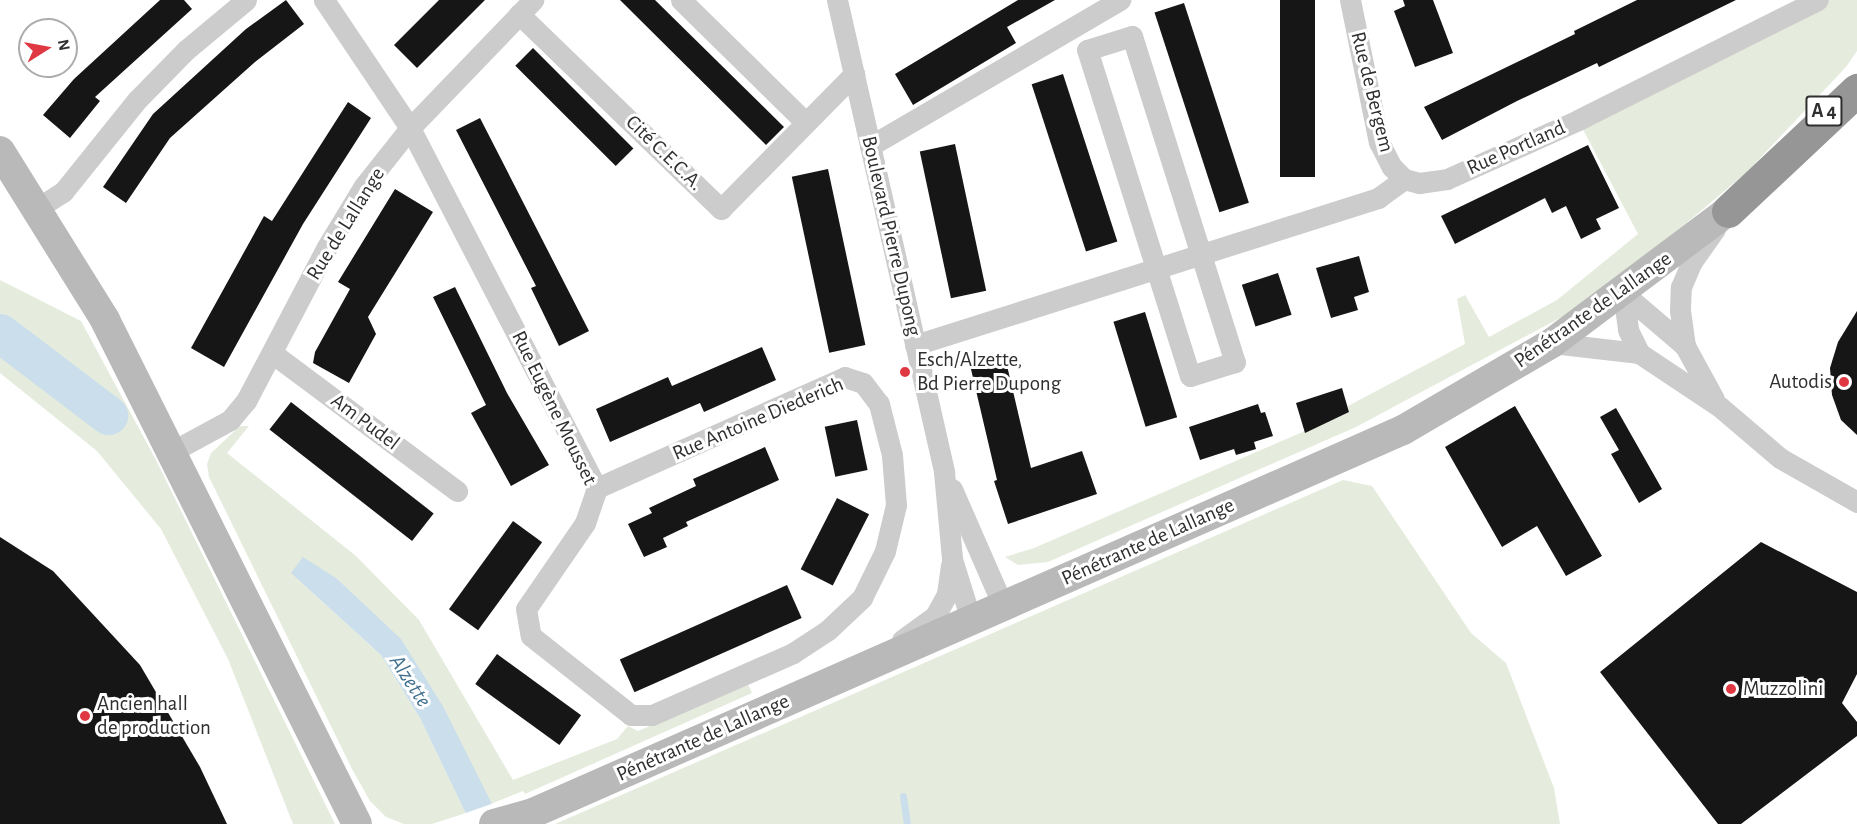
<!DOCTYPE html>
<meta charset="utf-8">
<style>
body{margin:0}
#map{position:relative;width:1857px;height:824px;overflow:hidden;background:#fff;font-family:"Alegreya Sans",sans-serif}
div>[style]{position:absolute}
.green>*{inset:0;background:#e5ecdd}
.water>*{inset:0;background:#cadeeb}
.pier>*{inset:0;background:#fff}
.stream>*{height:7px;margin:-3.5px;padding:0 3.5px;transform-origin:3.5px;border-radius:3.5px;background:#cadeeb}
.river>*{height:39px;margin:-19.5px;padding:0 19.5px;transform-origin:19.5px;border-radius:19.5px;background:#cadeeb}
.building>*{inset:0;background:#161616;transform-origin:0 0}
.minor>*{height:21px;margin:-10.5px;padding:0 10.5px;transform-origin:10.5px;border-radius:10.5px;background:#ccc}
.secondary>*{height:30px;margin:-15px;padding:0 15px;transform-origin:15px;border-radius:15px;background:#b9b9b9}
.motorway>*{height:33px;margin:-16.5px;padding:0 16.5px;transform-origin:16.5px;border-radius:16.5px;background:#969696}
.dots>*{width:16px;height:16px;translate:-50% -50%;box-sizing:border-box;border:3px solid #fff;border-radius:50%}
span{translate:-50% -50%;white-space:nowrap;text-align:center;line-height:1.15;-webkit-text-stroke:6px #fff;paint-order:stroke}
.shield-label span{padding:2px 4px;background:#fff;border:2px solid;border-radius:4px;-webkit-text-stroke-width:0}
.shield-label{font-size:20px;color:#2f2f2f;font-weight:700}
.street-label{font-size:21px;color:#2f2f2f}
.poi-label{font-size:21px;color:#2f2f2f}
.left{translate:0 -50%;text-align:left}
.right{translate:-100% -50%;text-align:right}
.water-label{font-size:22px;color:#3f6f8e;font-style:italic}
.north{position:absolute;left:18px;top:18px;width:60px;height:60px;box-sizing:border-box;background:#fff;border:2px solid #acacac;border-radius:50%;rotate:79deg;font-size:16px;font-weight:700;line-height:24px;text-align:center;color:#2f2f2f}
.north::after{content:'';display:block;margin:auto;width:21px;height:27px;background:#df3843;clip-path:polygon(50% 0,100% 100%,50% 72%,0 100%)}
</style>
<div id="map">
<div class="green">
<i style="clip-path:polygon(1818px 0,1857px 0,1857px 51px,1846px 67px,1747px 172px,1665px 241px,1573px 311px,1356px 427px,1048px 562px,1018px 565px,1005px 557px,1034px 548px,1349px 412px,1348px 406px,1465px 344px,1457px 299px,1465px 295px,1489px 337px,1557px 300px,1638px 234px,1578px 120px)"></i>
<i style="clip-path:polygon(0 280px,81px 321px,156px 460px,335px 824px,293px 824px,228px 659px,161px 529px,97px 451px,0 373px)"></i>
<i style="clip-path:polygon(240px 426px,249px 426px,227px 453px,356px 556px,419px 620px,513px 780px,617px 739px,628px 726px,638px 731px,748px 684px,752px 693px,525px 794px,523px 791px,491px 804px,444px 708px,291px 573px,381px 655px,420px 718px,466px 813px,432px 824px,404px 824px,386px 817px,370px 801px,352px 769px,209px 477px,207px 464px,211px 453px)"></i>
<i style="clip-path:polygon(1343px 480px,1372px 486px,1471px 633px,1506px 663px,1554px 788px,1560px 824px,555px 824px)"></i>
</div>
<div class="water">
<i style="clip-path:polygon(303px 557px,336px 578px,401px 639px,444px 708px,502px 824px,471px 824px,420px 718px,381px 655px,291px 573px)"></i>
</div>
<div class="pier">
<i style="clip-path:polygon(494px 803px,505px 824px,468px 824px,463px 814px)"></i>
</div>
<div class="stream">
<i style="left:903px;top:796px;width:28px;rotate:82deg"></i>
</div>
<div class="river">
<i style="left:0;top:333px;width:136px;rotate:37.2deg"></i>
</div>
<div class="building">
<i style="clip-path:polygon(160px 0,184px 0,192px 9px,95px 97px,100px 101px,70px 138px,43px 115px,74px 79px)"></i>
<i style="clip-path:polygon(286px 0,304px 24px,255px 62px,170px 138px,126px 203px,103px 187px,153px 114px,246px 29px)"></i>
<i style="clip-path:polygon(439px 0,485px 0,417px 68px,394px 45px)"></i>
<i style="clip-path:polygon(620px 0,655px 0,784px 127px,766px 145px)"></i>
<i style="clip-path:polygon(1018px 0,1055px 0,1007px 27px,1016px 43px,913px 105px,895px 74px)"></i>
<i style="left:1280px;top:0;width:35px;height:177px"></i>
<i style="clip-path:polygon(1403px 0,1433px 0,1453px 53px,1415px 67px,1394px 11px,1405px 6px)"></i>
<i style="clip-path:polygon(1637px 0,1736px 0,1599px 67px,1597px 63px,1517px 101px,1442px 140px,1424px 107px,1575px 34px,1574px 31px)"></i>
<i style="left:1184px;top:3px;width:210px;height:31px;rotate:72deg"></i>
<i style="left:533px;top:48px;width:142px;height:25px;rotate:45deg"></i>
<i style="left:1063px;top:74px;width:176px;height:33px;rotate:72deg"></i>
<i style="clip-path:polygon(348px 102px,371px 118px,303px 224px,224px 367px,191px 348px,264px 216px,272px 221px)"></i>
<i style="clip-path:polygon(480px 118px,589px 331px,559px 346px,531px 288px,536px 286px,456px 130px)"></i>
<i style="left:955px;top:144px;width:150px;height:36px;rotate:78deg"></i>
<i style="clip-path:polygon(1588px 145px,1619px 208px,1596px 219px,1601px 229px,1581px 239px,1566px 206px,1552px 213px,1545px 198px,1455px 244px,1441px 216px)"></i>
<i style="left:828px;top:169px;width:180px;height:37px;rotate:78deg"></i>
<i style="clip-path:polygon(395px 189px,433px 212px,368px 317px,376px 334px,349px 383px,313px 363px,315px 352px,350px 289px,338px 282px)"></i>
<i style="clip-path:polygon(1359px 256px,1369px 292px,1354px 297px,1358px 310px,1331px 318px,1316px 268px)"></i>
<i style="left:1278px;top:273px;width:44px;height:38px;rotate:72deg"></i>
<i style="clip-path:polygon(455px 287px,507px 393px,549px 465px,511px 486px,471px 413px,486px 405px,433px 297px)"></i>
<i style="clip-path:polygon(1857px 311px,1857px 435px,1841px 420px,1832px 395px,1830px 368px,1838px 342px)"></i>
<i style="left:1145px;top:312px;width:110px;height:33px;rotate:73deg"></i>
<i style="clip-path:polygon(762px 347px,776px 380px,704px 412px,700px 403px,610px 442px,596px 409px,668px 377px,672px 386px)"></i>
<i style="clip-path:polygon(1005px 357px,1031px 468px,1082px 451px,1097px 494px,1008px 524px,994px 481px,997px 480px,970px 365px)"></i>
<i style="clip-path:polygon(1342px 388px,1349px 412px,1305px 433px,1296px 403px)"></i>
<i style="left:291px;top:402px;width:181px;height:35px;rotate:38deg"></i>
<i style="clip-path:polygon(1258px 404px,1261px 413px,1265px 412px,1273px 436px,1254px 442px,1256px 449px,1236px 455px,1234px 449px,1200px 460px,1189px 427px)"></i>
<i style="clip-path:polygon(1515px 406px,1602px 556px,1566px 576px,1537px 526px,1502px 547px,1445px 447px)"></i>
<i style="clip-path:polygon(1616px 408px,1662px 489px,1639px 503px,1611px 454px,1619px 450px,1600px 417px)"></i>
<i style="left:857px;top:420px;width:51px;height:33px;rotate:78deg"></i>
<i style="clip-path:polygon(765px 447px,779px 480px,686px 522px,688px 526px,663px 538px,667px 547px,644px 557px,628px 524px,652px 513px,649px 508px,696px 486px,693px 479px)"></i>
<i style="left:837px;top:498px;width:36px;height:80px;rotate:27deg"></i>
<i style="left:513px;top:521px;width:36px;height:109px;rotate:36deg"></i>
<i style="clip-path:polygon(0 537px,53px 571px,140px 665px,200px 767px,227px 824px,0 824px)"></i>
<i style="clip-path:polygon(1761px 542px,1857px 592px,1857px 674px,1842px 703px,1857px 722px,1857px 736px,1741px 824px,1718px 824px,1600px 672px)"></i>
<i style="left:787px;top:585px;width:36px;height:183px;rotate:66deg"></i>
<i style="left:497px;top:654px;width:104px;height:37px;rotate:36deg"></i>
</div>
<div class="minor">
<i style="left:324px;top:0;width:154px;rotate:56.1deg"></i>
<i style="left:410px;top:128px;width:406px;rotate:62.6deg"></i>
<i style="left:597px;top:488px;width:37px;rotate:109deg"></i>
<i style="left:585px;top:523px;width:104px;rotate:124.5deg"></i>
<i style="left:526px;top:609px;width:27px;rotate:80deg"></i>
<i style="left:531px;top:636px;width:127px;rotate:38.3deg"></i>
<i style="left:631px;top:715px;width:21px"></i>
<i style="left:652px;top:715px;width:154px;rotate:-23.7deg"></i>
<i style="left:793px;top:653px;width:42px;rotate:-33.3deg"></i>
<i style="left:828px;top:630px;width:47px;rotate:-43.3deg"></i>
<i style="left:862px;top:598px;width:52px;rotate:-63.9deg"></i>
<i style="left:885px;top:551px;width:47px;rotate:-76.6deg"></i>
<i style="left:896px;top:505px;width:50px;rotate:-94.6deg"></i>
<i style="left:892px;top:455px;width:53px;rotate:-104.3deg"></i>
<i style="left:879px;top:404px;width:26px;rotate:-127deg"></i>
<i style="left:863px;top:383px;width:19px;rotate:-162deg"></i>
<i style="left:845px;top:377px;width:272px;rotate:155.9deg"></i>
<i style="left:681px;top:0;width:174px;rotate:44.5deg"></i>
<i style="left:837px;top:0;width:484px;rotate:77.2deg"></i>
<i style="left:944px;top:472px;width:87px;rotate:84.7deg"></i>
<i style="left:952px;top:559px;width:64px;rotate:72.7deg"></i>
<i style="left:1350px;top:0;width:145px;rotate:78.5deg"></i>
<i style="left:1379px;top:142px;width:28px;rotate:63deg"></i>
<i style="left:1392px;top:167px;width:17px;rotate:45deg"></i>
<i style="left:1404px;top:179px;width:16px;rotate:15deg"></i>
<i style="left:1419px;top:183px;width:28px;rotate:-8deg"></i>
<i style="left:1447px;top:179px;width:144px;rotate:-24.2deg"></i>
<i style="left:1578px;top:120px;width:268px;rotate:-26.6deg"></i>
<i style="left:519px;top:14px;width:281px;rotate:44deg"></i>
<i style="left:721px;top:209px;width:190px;rotate:-45.4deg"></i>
<i style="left:1132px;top:36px;width:342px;rotate:72.5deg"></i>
<i style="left:1235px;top:362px;width:47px;rotate:162.7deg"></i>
<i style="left:1190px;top:376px;width:342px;rotate:-107.5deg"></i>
<i style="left:1087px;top:50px;width:47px;rotate:-17.3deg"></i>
<i style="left:870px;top:146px;width:290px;rotate:-30.3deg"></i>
<i style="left:38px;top:208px;width:30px;rotate:-33deg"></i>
<i style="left:63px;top:192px;width:118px;rotate:-51.2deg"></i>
<i style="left:137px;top:100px;width:70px;rotate:-45.6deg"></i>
<i style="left:186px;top:50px;width:78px;rotate:-39.8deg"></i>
<i style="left:1623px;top:293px;width:82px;rotate:40.5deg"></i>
<i style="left:1623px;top:293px;width:37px;rotate:82deg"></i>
<i style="left:1628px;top:330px;width:25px;rotate:64deg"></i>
<i style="left:1552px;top:343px;width:88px;rotate:6.6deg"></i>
<i style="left:1639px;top:353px;width:97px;rotate:33.7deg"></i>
<i style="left:1720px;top:407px;width:79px;rotate:40.4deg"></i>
<i style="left:1780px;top:458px;width:89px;rotate:29.7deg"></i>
<i style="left:915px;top:345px;width:486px;rotate:-17.6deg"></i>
<i style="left:1378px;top:198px;width:32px;rotate:-36deg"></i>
<i style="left:272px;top:353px;width:231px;rotate:36.7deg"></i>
<i style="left:1714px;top:399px;width:60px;rotate:-118.7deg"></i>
<i style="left:1685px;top:346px;width:36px;rotate:-98deg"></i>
<i style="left:1680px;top:310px;width:23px;rotate:-88deg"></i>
<i style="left:1681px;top:287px;width:26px;rotate:-67deg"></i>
<i style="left:1691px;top:263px;width:42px;rotate:-54.8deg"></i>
<i style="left:173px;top:451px;width:65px;rotate:-28.5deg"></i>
<i style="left:230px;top:420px;width:25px;rotate:-50deg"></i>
<i style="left:246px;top:401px;width:174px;rotate:-62.3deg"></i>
<i style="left:327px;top:247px;width:71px;rotate:-58.8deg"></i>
<i style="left:364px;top:186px;width:74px;rotate:-51.6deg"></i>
<i style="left:410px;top:128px;width:178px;rotate:-46.1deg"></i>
<i style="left:952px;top:489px;width:128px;rotate:66.4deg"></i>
<i style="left:902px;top:640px;width:41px;rotate:-36deg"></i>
<i style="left:935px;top:616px;width:25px;rotate:-61deg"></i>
<i style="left:947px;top:594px;width:29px;rotate:-82deg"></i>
</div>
<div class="secondary">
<i style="left:0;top:151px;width:199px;rotate:58.1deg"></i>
<i style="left:105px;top:320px;width:563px;rotate:63.43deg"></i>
<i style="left:494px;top:824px;width:41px;rotate:-15.8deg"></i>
<i style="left:533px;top:813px;width:951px;rotate:-23.76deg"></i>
<i style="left:1403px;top:430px;width:173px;rotate:-30.3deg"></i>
<i style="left:1552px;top:343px;width:220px;rotate:-36.9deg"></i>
</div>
<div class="motorway">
<i style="left:1728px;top:211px;width:177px;rotate:-43.2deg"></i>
</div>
<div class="dots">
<i style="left:905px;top:372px;background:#df3843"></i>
<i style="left:1844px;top:382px;background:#df3843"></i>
<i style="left:1731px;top:689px;background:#df3843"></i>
<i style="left:85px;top:716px;background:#df3843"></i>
</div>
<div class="shield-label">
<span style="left:1824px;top:111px">A 4</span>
</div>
<div class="street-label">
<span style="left:1372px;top:92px;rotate:76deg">Rue de Bergem</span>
<span style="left:1516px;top:148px;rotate:-24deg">Rue Portland</span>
<span style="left:664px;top:153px;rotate:44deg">Cité C.E.C.A.</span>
<span style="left:346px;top:224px;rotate:-58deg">Rue de Lallange</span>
<span style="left:891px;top:236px;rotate:77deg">Boulevard Pierre Dupong</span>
<span style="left:1593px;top:310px;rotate:-35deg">Pénétrante de Lallange</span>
<span style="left:554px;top:408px;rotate:64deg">Rue Eugène Mousset</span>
<span style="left:758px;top:419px;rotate:-23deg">Rue Antoine Diederich</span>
<span style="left:365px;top:422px;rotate:37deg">Am Pudel</span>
<span style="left:1148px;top:542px;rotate:-24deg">Pénétrante de Lallange</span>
<span style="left:703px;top:738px;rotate:-24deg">Pénétrante de Lallange</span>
</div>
<div class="poi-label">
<span class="left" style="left:917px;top:372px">Esch/Alzette,<br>Bd Pierre Dupong</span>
<span class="right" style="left:1832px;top:382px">Autodis</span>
<span class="left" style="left:1743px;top:689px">Muzzolini</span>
<span class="left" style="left:97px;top:716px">Ancien hall<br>de production</span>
</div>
<div class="water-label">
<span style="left:410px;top:681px;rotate:57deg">Alzette</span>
</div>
<div class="north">N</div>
</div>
